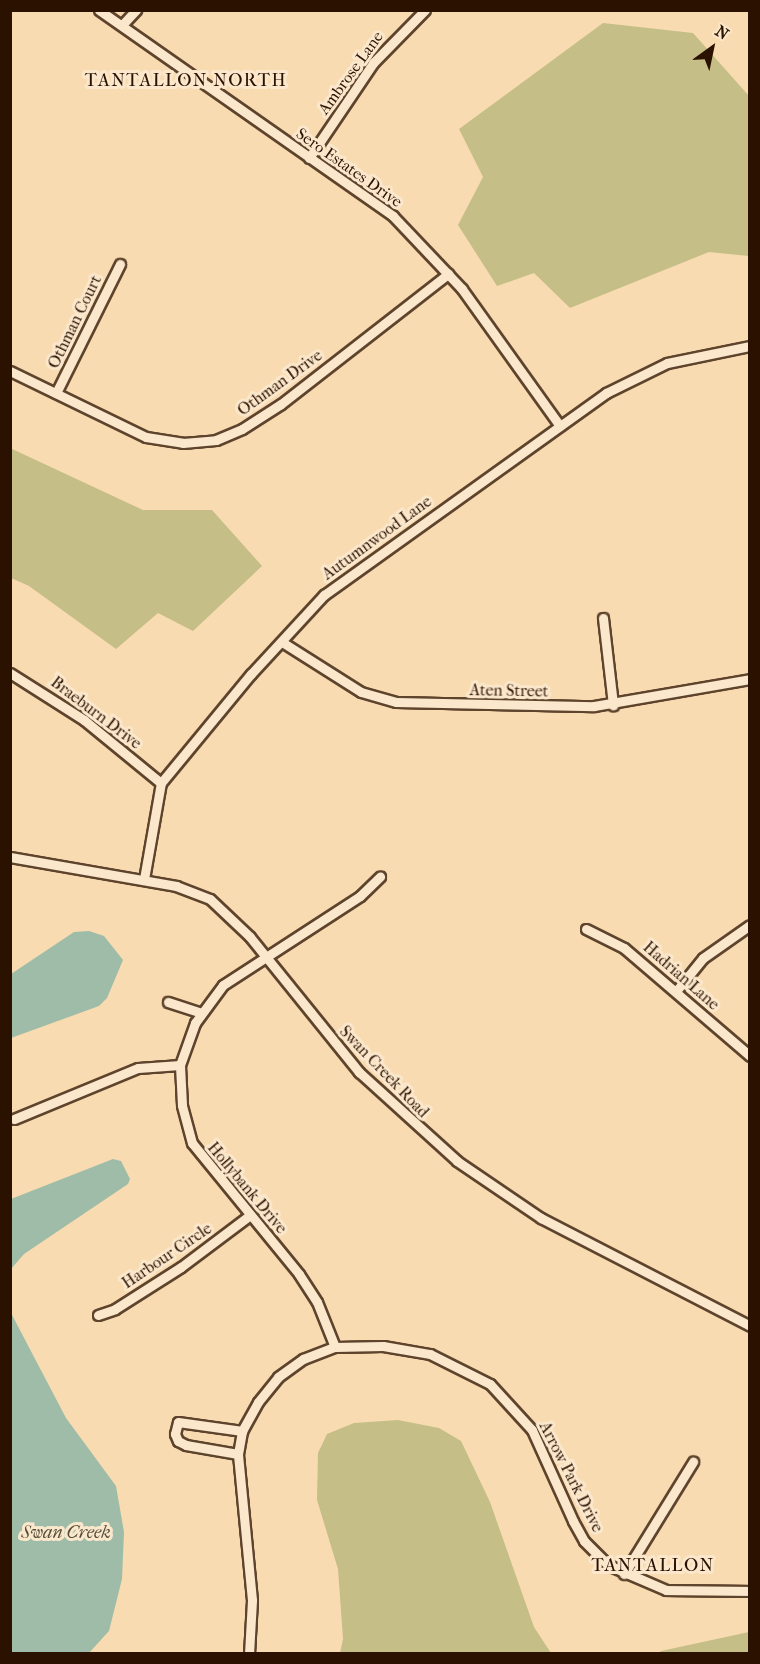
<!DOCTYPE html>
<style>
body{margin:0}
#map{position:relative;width:760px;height:1664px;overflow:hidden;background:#f9dbb1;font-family:"IM FELL French Canon",serif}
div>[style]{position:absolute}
.green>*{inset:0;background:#c5be87}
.water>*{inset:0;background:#9ebca7}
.roads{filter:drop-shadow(2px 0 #5e442c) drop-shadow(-2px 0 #5e442c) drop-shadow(0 2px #5e442c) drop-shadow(0 -2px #5e442c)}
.minor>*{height:9px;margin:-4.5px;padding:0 4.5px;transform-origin:4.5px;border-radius:4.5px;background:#fbe8cc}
span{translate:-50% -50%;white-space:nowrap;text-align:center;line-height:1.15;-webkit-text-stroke:6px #fbe8cc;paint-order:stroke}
.street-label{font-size:16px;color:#2b1100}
.neighbourhood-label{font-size:18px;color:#2b1100;letter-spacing:1.5px}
.water-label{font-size:18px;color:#534d3a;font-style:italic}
.frame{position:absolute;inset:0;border:12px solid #2b1100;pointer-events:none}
.north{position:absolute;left:682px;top:18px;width:60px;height:60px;-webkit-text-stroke:4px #fbe8cc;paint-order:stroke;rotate:33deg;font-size:16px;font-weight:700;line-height:24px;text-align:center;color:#2b1100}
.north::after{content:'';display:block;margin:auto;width:21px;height:27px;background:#2b1100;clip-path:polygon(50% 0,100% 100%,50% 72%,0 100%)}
</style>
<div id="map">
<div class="green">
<i style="clip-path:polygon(603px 23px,693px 33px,749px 96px,749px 256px,709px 252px,570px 308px,534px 273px,497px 286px,458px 225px,483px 177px,459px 129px)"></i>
<i style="clip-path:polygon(10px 448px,143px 510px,212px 510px,262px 566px,193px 631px,158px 613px,116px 649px,29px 586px,11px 578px)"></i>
<i style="clip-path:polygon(398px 1420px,439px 1428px,461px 1441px,490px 1502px,534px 1627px,551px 1653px,340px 1653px,343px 1639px,338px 1569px,317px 1500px,318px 1453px,327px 1434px,354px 1423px)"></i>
<i style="clip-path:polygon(749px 1632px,749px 1653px,658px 1653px,661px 1651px)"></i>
</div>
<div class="water">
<i style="clip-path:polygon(89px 931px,104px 936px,123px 960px,107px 998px,99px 1006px,11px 1038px,11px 974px,74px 932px)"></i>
<i style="clip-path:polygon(113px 1159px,121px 1161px,130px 1179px,128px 1184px,24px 1254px,11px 1269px,11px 1199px)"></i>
<i style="clip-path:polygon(11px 1313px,66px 1418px,116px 1486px,124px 1532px,122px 1579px,109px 1631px,89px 1653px,11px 1653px)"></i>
</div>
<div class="roads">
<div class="minor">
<i style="left:99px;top:10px;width:359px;rotate:35deg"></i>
<i style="left:393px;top:216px;width:100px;rotate:46.6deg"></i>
<i style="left:462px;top:289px;width:168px;rotate:54.4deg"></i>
<i style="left:122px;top:25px;width:21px;rotate:-47deg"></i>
<i style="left:309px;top:158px;width:115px;rotate:-56deg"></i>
<i style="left:373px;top:63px;width:74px;rotate:-45.5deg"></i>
<i style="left:10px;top:371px;width:151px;rotate:25.9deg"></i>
<i style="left:146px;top:437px;width:37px;rotate:9deg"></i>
<i style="left:183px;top:443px;width:33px;rotate:-5deg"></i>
<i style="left:216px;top:440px;width:28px;rotate:-23deg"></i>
<i style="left:242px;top:429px;width:46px;rotate:-32.7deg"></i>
<i style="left:281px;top:404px;width:212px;rotate:-37.9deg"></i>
<i style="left:56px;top:393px;width:144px;rotate:-63.6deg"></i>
<i style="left:603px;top:618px;width:88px;rotate:83.4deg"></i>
<i style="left:282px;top:642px;width:93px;rotate:32.3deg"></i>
<i style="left:361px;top:692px;width:36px;rotate:16deg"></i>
<i style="left:396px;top:702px;width:198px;rotate:1.2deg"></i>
<i style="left:594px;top:706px;width:158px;rotate:-9.8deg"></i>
<i style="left:10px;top:673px;width:88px;rotate:32.4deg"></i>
<i style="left:84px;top:720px;width:99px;rotate:39.3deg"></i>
<i style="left:10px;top:857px;width:169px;rotate:9.9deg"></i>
<i style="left:176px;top:886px;width:36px;rotate:21deg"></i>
<i style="left:210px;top:899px;width:55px;rotate:43.5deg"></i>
<i style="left:250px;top:937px;width:174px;rotate:51.1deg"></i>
<i style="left:359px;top:1072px;width:132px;rotate:42.2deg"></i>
<i style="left:457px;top:1161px;width:102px;rotate:34.2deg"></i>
<i style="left:541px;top:1218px;width:235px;rotate:27.3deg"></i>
<i style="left:144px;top:879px;width:97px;rotate:-80deg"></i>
<i style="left:161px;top:783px;width:141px;rotate:-50.5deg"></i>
<i style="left:251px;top:674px;width:108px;rotate:-47.3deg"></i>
<i style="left:324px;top:595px;width:347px;rotate:-35.6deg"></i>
<i style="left:606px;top:393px;width:68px;rotate:-26.2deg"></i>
<i style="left:667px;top:363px;width:85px;rotate:-11.6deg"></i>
<i style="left:586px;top:929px;width:42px;rotate:26.6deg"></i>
<i style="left:624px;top:948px;width:166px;rotate:40.6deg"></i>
<i style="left:677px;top:990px;width:41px;rotate:-50.9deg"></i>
<i style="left:703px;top:958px;width:57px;rotate:-35.1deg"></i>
<i style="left:168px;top:1002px;width:35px;rotate:18deg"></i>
<i style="left:14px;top:1119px;width:134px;rotate:-22.4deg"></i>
<i style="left:138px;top:1068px;width:42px;rotate:-4.1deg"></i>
<i style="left:98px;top:1315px;width:18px;rotate:-19deg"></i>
<i style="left:115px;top:1309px;width:78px;rotate:-32.5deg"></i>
<i style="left:181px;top:1267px;width:85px;rotate:-36.9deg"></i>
<i style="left:335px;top:1347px;width:48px;rotate:-111.8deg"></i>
<i style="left:317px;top:1302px;width:33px;rotate:-123deg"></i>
<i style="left:299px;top:1274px;width:169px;rotate:-129.2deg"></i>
<i style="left:192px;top:1143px;width:39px;rotate:-105deg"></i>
<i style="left:182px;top:1105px;width:40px;rotate:-92.9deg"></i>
<i style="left:180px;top:1065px;width:45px;rotate:-70.3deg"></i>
<i style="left:195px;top:1023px;width:47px;rotate:-53.6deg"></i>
<i style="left:223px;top:985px;width:163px;rotate:-33deg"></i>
<i style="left:360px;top:896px;width:28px;rotate:-44deg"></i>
<i style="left:238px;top:1454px;width:53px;rotate:-170.2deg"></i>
<i style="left:186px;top:1445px;width:9px;rotate:-153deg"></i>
<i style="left:178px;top:1441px;width:8px;rotate:-113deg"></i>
<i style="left:175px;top:1434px;width:12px;rotate:-76deg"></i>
<i style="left:178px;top:1422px;width:65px;rotate:8deg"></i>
<i style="left:624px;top:1574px;width:132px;rotate:-58.4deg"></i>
<i style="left:249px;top:1654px;width:54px;rotate:-86.8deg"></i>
<i style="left:252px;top:1600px;width:147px;rotate:-95.5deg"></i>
<i style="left:238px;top:1454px;width:23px;rotate:-80deg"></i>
<i style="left:242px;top:1431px;width:33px;rotate:-61deg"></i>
<i style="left:258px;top:1402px;width:32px;rotate:-51deg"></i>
<i style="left:278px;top:1377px;width:31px;rotate:-36deg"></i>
<i style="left:303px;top:1359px;width:34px;rotate:-21deg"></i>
<i style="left:335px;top:1347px;width:48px;rotate:-1.2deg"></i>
<i style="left:383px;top:1346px;width:48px;rotate:9.7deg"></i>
<i style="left:430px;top:1354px;width:67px;rotate:26.6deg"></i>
<i style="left:490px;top:1384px;width:62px;rotate:47.6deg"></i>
<i style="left:532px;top:1430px;width:100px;rotate:65.7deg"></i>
<i style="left:573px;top:1521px;width:23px;rotate:61deg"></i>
<i style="left:584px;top:1541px;width:34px;rotate:45deg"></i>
<i style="left:608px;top:1565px;width:63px;rotate:23.3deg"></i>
<i style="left:666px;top:1590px;width:84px;rotate:0.7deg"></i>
</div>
</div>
<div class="street-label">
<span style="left:351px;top:73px;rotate:-54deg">Ambrose Lane</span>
<span style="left:349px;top:168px;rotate:35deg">Sero Estates Drive</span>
<span style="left:75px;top:322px;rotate:-64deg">Othman Court</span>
<span style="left:280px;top:383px;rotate:-36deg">Othman Drive</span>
<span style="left:377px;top:538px;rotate:-36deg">Autumnwood Lane</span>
<span style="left:509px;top:691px;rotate:1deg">Aten Street</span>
<span style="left:96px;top:713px;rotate:37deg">Braeburn Drive</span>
<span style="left:681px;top:976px;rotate:41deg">Hadrian Lane</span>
<span style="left:384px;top:1072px;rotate:46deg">Swan Creek Road</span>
<span style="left:247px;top:1188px;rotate:50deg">Hollybank Drive</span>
<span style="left:167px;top:1256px;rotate:-34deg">Harbour Circle</span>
<span style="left:571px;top:1477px;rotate:63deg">Arrow Park Drive</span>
</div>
<div class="neighbourhood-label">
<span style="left:186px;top:81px">TANTALLON NORTH</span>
<span style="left:653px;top:1566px">TANTALLON</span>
</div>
<div class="water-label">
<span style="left:66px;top:1533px">Swan Creek</span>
</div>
<div class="frame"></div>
<div class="north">N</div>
</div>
